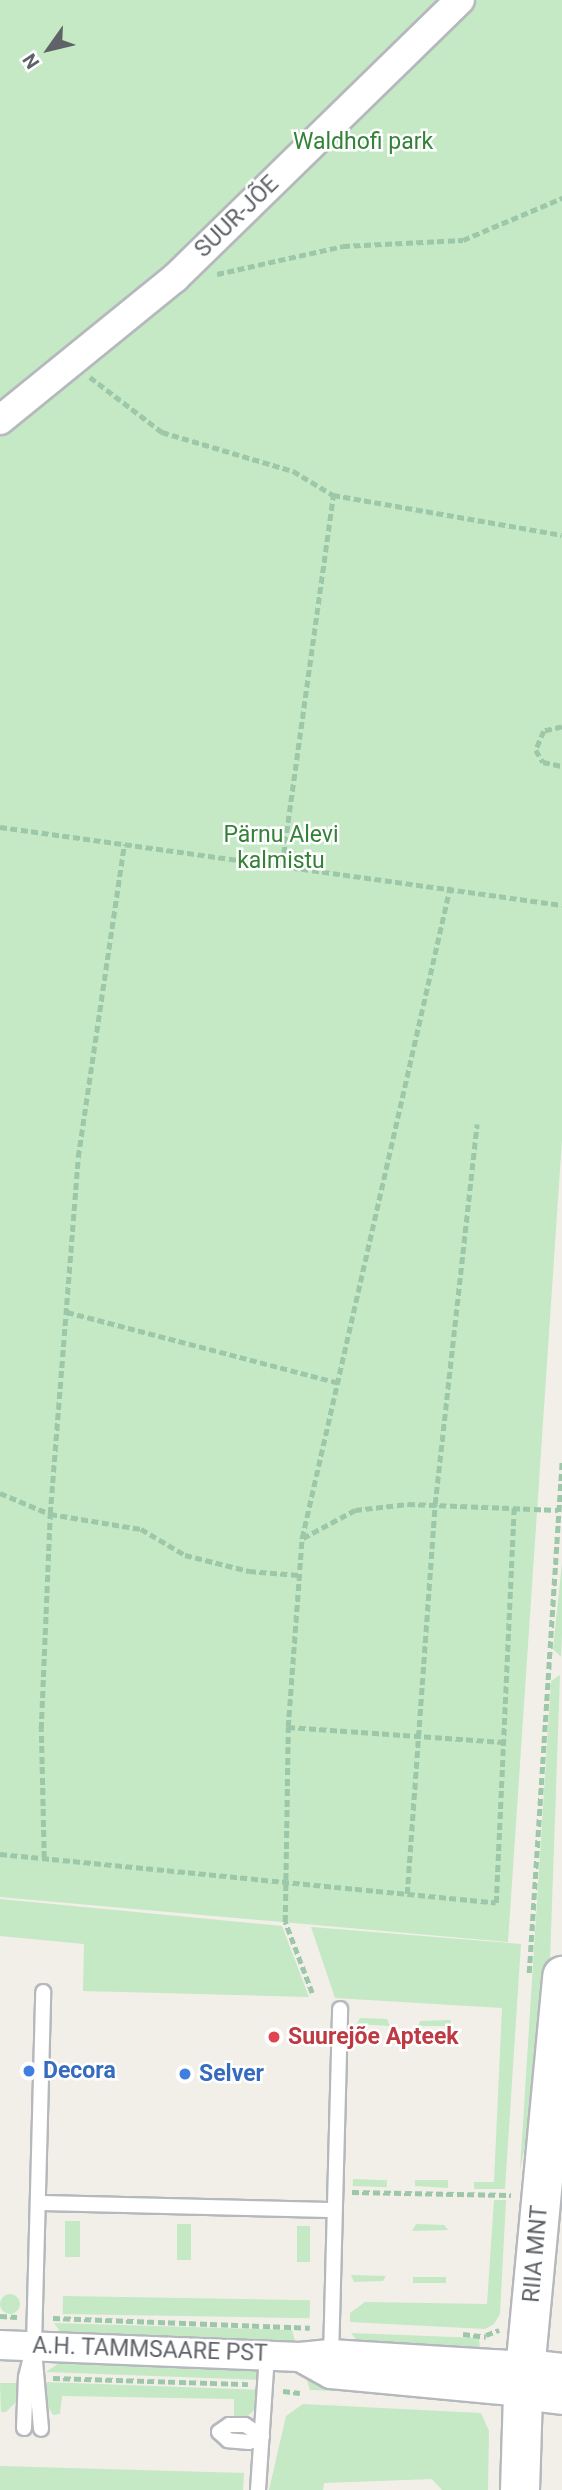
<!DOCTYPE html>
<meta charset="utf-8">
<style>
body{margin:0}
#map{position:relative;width:562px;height:2490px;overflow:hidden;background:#f1efe8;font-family:Roboto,sans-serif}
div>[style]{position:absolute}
.green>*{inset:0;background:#c5e8c5;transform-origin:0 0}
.round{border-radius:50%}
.path>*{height:4.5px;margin-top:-2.25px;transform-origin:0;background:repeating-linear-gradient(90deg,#9cc7a9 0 7px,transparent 0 10.5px)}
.roads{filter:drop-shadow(2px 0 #b5b8bc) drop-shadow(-2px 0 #b5b8bc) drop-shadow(0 2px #b5b8bc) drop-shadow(0 -2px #b5b8bc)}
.service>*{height:14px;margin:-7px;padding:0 7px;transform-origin:7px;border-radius:7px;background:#fff}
.minor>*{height:28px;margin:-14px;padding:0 14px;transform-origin:14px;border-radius:14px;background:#fff}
.tertiary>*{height:33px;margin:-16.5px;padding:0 16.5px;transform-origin:16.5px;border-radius:16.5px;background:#fff}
.secondary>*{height:38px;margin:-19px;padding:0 19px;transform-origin:19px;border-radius:19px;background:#fff}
.dots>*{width:19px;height:19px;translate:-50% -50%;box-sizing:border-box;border:4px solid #fff;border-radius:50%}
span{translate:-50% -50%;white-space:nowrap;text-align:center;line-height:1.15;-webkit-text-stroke:5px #fff;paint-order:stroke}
.park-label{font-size:23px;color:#348238}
.street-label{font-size:23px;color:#5f6368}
.health-label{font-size:23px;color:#be3a42;font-weight:700}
.left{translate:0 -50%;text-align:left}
.shop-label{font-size:23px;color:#366cbe;font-weight:700}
.north{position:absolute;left:14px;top:14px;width:70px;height:70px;-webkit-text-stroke:5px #fff;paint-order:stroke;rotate:236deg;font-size:19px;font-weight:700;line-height:28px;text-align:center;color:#5f6368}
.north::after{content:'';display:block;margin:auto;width:24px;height:32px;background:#5f6368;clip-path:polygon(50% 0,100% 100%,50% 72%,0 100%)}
</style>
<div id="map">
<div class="green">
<i style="clip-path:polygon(0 0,562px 0,562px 1140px,508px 1942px,0 1897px)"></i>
<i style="clip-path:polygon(562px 1563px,562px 1633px,561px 1657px,553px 1649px)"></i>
<i style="clip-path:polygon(560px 1675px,549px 1989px,541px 2067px,520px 2170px,551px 1681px)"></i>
<i style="clip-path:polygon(0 1899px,282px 1926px,309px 1997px,83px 1991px,84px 1944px,0 1936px)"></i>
<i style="clip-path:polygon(311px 1927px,521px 1944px,505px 2189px,474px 2189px,474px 2182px,494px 2182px,502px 2008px,335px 1998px)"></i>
<i style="clip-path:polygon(360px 2018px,387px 2019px,390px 2026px,357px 2024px)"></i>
<i style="clip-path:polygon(450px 2020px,452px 2026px,418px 2026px,420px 2021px)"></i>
<i style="left:353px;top:2179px;width:34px;height:7px;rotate:2deg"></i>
<i style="clip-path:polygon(415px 2180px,448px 2180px,448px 2188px,415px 2186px)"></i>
<i style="clip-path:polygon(494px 2200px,506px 2200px,500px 2314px,494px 2324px,485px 2329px,350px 2322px,350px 2313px,365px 2302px,487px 2304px)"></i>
<i style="left:65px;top:2221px;width:15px;height:36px"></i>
<i style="left:177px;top:2224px;width:14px;height:36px"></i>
<i style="clip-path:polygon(416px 2224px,444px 2225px,448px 2230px,412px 2231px)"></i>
<i style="left:297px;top:2226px;width:13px;height:36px"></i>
<i style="clip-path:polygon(351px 2275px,386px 2276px,383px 2281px,354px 2282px)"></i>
<i style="left:413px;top:2277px;width:33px;height:6px"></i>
<i class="round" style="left:0;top:2294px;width:20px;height:20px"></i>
<i style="left:63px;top:2296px;width:247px;height:18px;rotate:1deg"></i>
<i style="clip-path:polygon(54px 2323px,292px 2330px,295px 2341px,61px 2333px)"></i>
<i style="clip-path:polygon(351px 2333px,479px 2338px,480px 2349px,359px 2343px)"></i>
<i style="clip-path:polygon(62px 2361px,254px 2368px,259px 2371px,261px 2380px,46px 2372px)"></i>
<i style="clip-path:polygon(307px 2380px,384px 2393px,310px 2390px)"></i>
<i style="clip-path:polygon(44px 2382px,260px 2390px,258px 2407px,244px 2419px,234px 2419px,234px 2399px,62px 2396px,60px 2414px,53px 2415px,44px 2399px)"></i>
<i style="clip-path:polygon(0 2383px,18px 2383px,16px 2402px,6px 2412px,1px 2412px)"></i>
<i style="clip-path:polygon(303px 2404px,481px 2413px,489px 2431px,488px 2490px,442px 2490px,432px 2479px,324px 2483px,323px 2490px,269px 2490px,286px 2416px)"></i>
<i style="clip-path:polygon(0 2466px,244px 2473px,243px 2490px,0 2490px)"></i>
</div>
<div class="path">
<i style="left:217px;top:274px;width:129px;rotate:-12.5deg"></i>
<i style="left:343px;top:246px;width:120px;rotate:-2.9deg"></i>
<i style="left:463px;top:240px;width:108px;rotate:-23deg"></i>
<i style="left:90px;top:377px;width:91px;rotate:37.4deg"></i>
<i style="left:162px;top:432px;width:137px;rotate:16.6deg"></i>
<i style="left:293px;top:471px;width:47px;rotate:31deg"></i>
<i style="left:333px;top:495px;width:232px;rotate:9.9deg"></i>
<i style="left:562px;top:727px;width:18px;rotate:167deg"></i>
<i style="left:544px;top:731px;width:21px;rotate:113deg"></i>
<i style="left:536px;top:750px;width:14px;rotate:60deg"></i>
<i style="left:543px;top:762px;width:19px;rotate:12deg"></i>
<i style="left:0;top:827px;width:567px;rotate:7.9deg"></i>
<i style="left:282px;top:864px;width:373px;rotate:-82.1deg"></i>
<i style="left:67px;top:1312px;width:281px;rotate:14.6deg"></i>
<i style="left:0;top:1493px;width:54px;rotate:22.8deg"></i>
<i style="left:50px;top:1514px;width:92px;rotate:9.4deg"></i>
<i style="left:141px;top:1529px;width:51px;rotate:30.6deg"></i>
<i style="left:185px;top:1555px;width:66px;rotate:14deg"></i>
<i style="left:249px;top:1571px;width:50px;rotate:4.6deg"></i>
<i style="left:303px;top:1538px;width:59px;rotate:-28.3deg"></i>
<i style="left:355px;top:1510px;width:53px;rotate:-6.5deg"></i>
<i style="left:408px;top:1504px;width:150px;rotate:2.3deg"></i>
<i style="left:288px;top:1727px;width:216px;rotate:4deg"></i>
<i style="left:0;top:1854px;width:498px;rotate:5.6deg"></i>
<i style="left:496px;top:1903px;width:397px;rotate:-87.4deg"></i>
<i style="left:44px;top:1858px;width:129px;rotate:-91.3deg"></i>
<i style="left:41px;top:1729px;width:215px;rotate:-87.6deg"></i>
<i style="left:50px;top:1514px;width:358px;rotate:-85.5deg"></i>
<i style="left:78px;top:1157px;width:316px;rotate:-81.6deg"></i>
<i style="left:407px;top:1894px;width:391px;rotate:-85.9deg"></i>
<i style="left:435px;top:1504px;width:382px;rotate:-83.7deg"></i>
<i style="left:529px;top:1973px;width:514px;rotate:-86.32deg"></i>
<i style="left:312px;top:1993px;width:76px;rotate:-110.8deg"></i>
<i style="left:285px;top:1922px;width:195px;rotate:-89.1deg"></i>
<i style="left:288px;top:1727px;width:190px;rotate:-85.8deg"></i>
<i style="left:302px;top:1538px;width:668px;rotate:-77.19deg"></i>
<i style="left:352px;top:2192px;width:159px;rotate:1.1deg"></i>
<i style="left:0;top:2316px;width:17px;rotate:3deg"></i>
<i style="left:53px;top:2318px;width:257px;rotate:2.2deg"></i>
<i style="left:463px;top:2334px;width:23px;rotate:7deg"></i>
<i style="left:486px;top:2335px;width:14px;rotate:-21deg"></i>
<i style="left:53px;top:2378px;width:195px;rotate:1.8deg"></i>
<i style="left:283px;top:2391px;width:17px;rotate:7deg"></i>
</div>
<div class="roads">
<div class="service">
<i style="left:40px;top:2203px;width:292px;rotate:1.4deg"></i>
<i style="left:34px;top:2350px;width:79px;rotate:84.9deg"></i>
<i style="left:331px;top:2358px;width:349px;rotate:-88.5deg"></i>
<i style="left:229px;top:2425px;width:16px"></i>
<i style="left:245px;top:2425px;width:20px;rotate:33deg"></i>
<i style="left:262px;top:2436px;width:14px;rotate:155deg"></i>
<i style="left:249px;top:2442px;width:21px;rotate:-175deg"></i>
<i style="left:228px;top:2440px;width:12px;rotate:-138deg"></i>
<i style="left:219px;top:2432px;width:12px;rotate:-35deg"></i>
<i style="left:24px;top:2428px;width:51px;rotate:-87.8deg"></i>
<i style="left:26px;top:2377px;width:33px;rotate:-76deg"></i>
<i style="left:34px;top:2345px;width:353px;rotate:-88.5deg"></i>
<i style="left:258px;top:2490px;width:135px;rotate:-86.2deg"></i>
</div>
<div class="minor">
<i style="left:0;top:420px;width:225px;rotate:-39.1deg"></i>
<i style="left:175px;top:278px;width:398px;rotate:-44.3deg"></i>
<i style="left:0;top:2345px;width:300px;rotate:2.3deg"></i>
<i style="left:300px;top:2357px;width:30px;rotate:-6deg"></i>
<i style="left:330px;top:2354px;width:195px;rotate:3.5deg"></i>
<i style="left:300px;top:2357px;width:35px;rotate:29deg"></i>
<i style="left:331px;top:2374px;width:193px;rotate:5.4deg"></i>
</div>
<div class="tertiary">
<i style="left:525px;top:2366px;width:37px;rotate:6deg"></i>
<i style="left:523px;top:2392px;width:39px;rotate:7deg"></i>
</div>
<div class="secondary">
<i style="left:520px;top:2490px;width:98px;rotate:-88.2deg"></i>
<i style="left:523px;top:2392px;width:418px;rotate:-84.6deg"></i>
</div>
</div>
<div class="dots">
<i style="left:274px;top:2037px;background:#e0444e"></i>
<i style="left:29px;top:2071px;background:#3f7fe0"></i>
<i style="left:185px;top:2074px;background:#3f7fe0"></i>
</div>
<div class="park-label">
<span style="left:363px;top:142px">Waldhofi park</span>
<span style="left:281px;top:848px">Pärnu Alevi<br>kalmistu</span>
</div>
<div class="street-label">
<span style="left:237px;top:217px;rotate:-44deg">SUUR-JÕE</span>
<span style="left:536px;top:2254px;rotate:-85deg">RIIA MNT</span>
<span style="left:150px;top:2350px;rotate:2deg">A.H. TAMMSAARE PST</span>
</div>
<div class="health-label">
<span class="left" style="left:288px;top:2037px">Suurejõe Apteek</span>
</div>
<div class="shop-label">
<span class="left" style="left:43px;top:2071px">Decora</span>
<span class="left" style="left:199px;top:2074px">Selver</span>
</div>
<div class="north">N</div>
</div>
